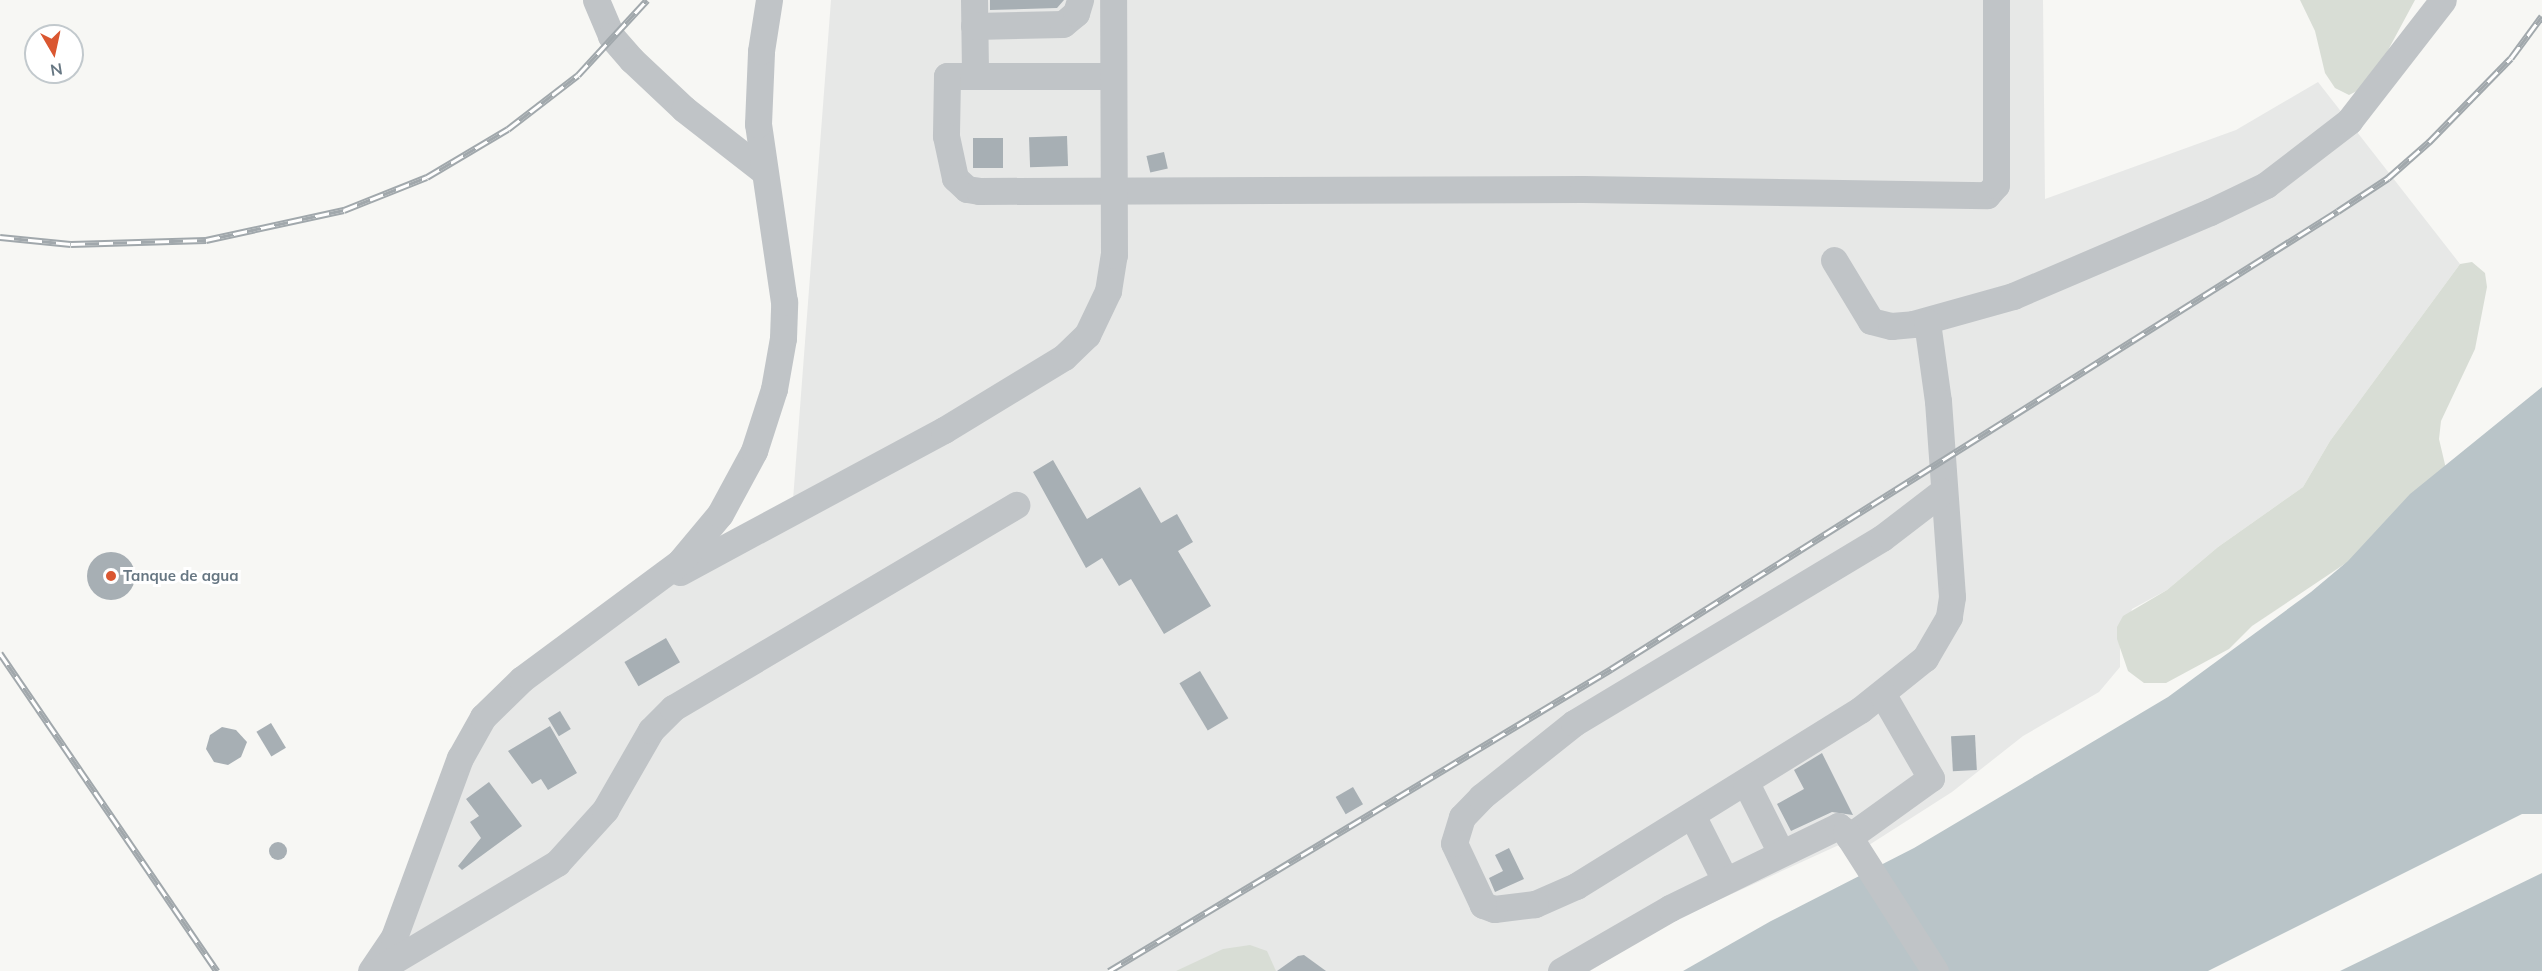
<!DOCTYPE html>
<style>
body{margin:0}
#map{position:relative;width:2542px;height:971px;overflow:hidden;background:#f7f7f4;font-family:Mulish,sans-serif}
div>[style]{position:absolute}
.built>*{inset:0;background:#e7e8e7}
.green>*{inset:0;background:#d8ddd5}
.water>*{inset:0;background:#b9c4c8}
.pier>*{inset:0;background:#f7f7f4}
.building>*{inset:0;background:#a7afb4;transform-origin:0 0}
.round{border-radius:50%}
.minor>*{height:27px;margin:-13.5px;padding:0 13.5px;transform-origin:13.5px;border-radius:13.5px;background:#c0c4c7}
.rail>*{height:7px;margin-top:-3.5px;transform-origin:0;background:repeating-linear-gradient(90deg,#fff 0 14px,#a1a8ac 0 28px);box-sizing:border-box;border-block:2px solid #a1a8ac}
.dots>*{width:16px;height:16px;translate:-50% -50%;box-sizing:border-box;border:3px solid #fff;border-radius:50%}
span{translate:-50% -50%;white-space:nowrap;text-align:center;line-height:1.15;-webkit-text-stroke:6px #fff;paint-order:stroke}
.poi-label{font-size:15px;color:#677783;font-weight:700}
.left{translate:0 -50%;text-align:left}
.north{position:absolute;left:24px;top:24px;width:60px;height:60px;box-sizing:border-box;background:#fff;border:2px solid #c2c9cd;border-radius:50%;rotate:171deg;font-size:16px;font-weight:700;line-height:24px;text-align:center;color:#677783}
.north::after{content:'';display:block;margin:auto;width:21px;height:27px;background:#da5731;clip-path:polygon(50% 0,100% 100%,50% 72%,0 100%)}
</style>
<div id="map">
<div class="built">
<i style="clip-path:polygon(831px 0,2043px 0,2045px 199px,2236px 130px,2318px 82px,2460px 264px,2330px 441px,2303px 487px,2218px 547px,2167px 590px,2132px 609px,2120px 649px,2120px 667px,2099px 692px,2023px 736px,1952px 792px,1869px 845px,1839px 845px,1666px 924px,1590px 971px,371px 971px,460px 758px,593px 628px,792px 513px)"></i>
</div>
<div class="green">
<i style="clip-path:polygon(2300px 0,2415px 0,2380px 65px,2357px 91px,2349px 95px,2335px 88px,2325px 73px,2315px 31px)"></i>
<i style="clip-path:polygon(2472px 262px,2485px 273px,2487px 287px,2475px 349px,2441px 421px,2439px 439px,2447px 473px,2349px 561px,2252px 626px,2229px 649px,2166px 683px,2144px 683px,2128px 671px,2117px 639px,2117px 627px,2123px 616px,2167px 590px,2218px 547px,2303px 487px,2330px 441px,2460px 264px)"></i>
<i style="clip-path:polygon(1250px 945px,1267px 951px,1276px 971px,1176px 971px,1223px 949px)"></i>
</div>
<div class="water">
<i style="clip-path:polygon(2542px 387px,2542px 971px,1683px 971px,1771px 921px,1914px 848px,2168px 697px,2311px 592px,2348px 561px,2410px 494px)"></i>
</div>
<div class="pier">
<i style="clip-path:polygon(2522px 814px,2542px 814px,2542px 873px,2340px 971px,2208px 971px)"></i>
</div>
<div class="building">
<i style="clip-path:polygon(990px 0,1064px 0,1057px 8px,990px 10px)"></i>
<i style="left:1067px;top:136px;width:30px;height:38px;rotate:88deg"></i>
<i style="left:973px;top:138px;width:30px;height:30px"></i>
<i style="left:1164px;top:152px;width:17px;height:18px;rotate:77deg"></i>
<i style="clip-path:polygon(1053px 460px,1087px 519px,1140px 487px,1161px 523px,1177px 514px,1193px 542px,1178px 551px,1211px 606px,1164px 634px,1131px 579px,1119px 586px,1102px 558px,1086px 568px,1033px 472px)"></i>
<i class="round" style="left:87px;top:552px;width:48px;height:48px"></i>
<i style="left:666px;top:638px;width:28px;height:48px;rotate:60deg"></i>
<i style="left:1200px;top:671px;width:55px;height:24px;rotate:59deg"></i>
<i style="left:560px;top:711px;width:21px;height:14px;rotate:59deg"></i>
<i style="left:271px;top:723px;width:29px;height:17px;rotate:59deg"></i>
<i style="clip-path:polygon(550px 726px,577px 773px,548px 790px,541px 779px,532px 784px,508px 751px)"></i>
<i style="clip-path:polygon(222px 727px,236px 730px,247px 742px,241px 757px,228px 765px,214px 762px,206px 749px,210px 735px)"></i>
<i style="left:1975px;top:735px;width:35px;height:24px;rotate:87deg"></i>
<i style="clip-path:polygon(1822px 753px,1853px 815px,1832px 812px,1791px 831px,1777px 804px,1804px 789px,1794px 770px)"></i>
<i style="clip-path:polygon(489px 782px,522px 826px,462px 870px,458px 866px,481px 838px,470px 822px,479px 816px,466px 799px)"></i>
<i style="left:1353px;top:787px;width:20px;height:20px;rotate:60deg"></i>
<i class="round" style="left:269px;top:842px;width:18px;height:18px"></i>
<i style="clip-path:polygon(1509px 848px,1524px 879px,1495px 892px,1489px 878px,1503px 871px,1495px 855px)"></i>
<i style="clip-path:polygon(1304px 955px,1326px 971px,1277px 971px,1298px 956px)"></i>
</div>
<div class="minor">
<i style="left:596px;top:0;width:39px;rotate:67deg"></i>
<i style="left:611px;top:36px;width:32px;rotate:49deg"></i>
<i style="left:632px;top:60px;width:71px;rotate:43.3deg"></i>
<i style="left:684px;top:109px;width:99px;rotate:38deg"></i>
<i style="left:974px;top:0;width:76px;rotate:89.2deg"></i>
<i style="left:974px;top:26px;width:89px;rotate:-1.3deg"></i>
<i style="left:1063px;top:24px;width:17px;rotate:-40deg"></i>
<i style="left:1076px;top:13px;width:14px;rotate:-73deg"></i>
<i style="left:1113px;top:76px;width:166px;rotate:180deg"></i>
<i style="left:947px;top:76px;width:60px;rotate:91deg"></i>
<i style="left:946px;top:136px;width:43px;rotate:77.9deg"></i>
<i style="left:955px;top:178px;width:16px;rotate:43deg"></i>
<i style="left:967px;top:189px;width:12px;rotate:9deg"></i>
<i style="left:979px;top:191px;width:604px;rotate:-0.19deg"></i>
<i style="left:1583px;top:189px;width:404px;rotate:0.9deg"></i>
<i style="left:1987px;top:195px;width:13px;rotate:-48deg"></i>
<i style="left:1996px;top:185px;width:185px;rotate:-90deg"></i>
<i style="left:1834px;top:260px;width:71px;rotate:58.8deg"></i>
<i style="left:1871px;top:321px;width:21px;rotate:14deg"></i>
<i style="left:1891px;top:326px;width:22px;rotate:-5deg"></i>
<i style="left:1913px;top:324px;width:104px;rotate:-15.6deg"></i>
<i style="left:2013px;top:296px;width:214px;rotate:-23.1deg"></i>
<i style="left:2210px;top:212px;width:62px;rotate:-25.7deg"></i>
<i style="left:2266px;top:185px;width:105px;rotate:-37.6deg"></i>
<i style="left:2349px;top:121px;width:153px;rotate:-52.2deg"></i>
<i style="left:1927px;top:322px;width:80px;rotate:82.1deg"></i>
<i style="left:1938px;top:401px;width:196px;rotate:85.9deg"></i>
<i style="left:1952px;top:597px;width:20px;rotate:99deg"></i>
<i style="left:1949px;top:617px;width:48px;rotate:120.3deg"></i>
<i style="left:1925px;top:658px;width:83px;rotate:141.3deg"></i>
<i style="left:1860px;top:710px;width:334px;rotate:148.2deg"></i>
<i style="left:1576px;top:886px;width:45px;rotate:156.3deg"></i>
<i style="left:1535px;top:904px;width:41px;rotate:173deg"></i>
<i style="left:1494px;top:909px;width:12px;rotate:-160deg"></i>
<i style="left:1483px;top:905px;width:68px;rotate:-115.1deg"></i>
<i style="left:1454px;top:843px;width:27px;rotate:-73deg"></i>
<i style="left:1462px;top:817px;width:28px;rotate:-46deg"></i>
<i style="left:1481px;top:797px;width:119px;rotate:-38.5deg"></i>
<i style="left:1574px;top:723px;width:359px;rotate:-31deg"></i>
<i style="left:1882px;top:538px;width:76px;rotate:-37.5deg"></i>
<i style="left:680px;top:572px;width:300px;rotate:-28.3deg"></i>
<i style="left:944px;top:430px;width:140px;rotate:-31.3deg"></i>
<i style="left:1064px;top:357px;width:32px;rotate:-44deg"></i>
<i style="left:1087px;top:335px;width:49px;rotate:-64.5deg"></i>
<i style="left:1108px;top:291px;width:36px;rotate:-81deg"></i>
<i style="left:1114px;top:255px;width:255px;rotate:-90.2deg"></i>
<i style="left:1746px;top:783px;width:78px;rotate:63.4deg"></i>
<i style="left:1693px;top:817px;width:71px;rotate:63.1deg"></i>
<i style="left:1849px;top:837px;width:101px;rotate:-35.7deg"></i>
<i style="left:1931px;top:778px;width:98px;rotate:-120deg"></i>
<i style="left:371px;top:971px;width:41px;rotate:-55.9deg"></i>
<i style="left:394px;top:937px;width:191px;rotate:-69.8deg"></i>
<i style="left:460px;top:758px;width:47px;rotate:-60.7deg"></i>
<i style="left:483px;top:717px;width:54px;rotate:-44.3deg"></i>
<i style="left:522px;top:679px;width:197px;rotate:-36.5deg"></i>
<i style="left:680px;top:562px;width:62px;rotate:-50.2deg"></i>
<i style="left:720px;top:514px;width:72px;rotate:-61.6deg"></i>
<i style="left:754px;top:451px;width:65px;rotate:-72.1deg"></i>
<i style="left:774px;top:389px;width:52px;rotate:-80deg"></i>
<i style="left:783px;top:338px;width:36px;rotate:-88deg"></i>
<i style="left:784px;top:302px;width:180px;rotate:-98.3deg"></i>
<i style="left:758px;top:124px;width:73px;rotate:-87.6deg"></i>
<i style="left:761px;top:51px;width:52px;rotate:-81.1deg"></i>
<i style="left:376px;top:971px;width:211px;rotate:-30.8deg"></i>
<i style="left:557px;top:863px;width:72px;rotate:-47.8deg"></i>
<i style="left:605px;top:810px;width:92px;rotate:-60.1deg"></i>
<i style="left:651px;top:730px;width:31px;rotate:-45deg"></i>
<i style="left:673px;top:708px;width:399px;rotate:-30.6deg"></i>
<i style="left:1561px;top:971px;width:126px;rotate:-30deg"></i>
<i style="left:1670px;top:908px;width:187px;rotate:-26deg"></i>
<i style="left:1838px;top:826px;width:10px;rotate:37deg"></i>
<i style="left:1846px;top:832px;width:165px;rotate:57.4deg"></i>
</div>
<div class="rail">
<i style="left:0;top:237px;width:71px;rotate:5.6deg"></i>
<i style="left:71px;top:244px;width:135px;rotate:-1.7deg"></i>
<i style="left:206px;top:240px;width:141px;rotate:-12.3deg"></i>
<i style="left:344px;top:210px;width:89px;rotate:-21.7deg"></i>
<i style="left:427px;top:177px;width:94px;rotate:-30.7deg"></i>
<i style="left:508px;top:129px;width:88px;rotate:-37.6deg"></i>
<i style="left:578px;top:75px;width:102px;rotate:-47.4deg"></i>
<i style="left:0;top:653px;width:385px;rotate:55.7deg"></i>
<i style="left:1109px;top:971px;width:586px;rotate:-31.03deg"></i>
<i style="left:1611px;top:669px;width:859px;rotate:-32.21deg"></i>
<i style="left:2338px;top:211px;width:60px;rotate:-33.4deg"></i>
<i style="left:2388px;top:178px;width:55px;rotate:-41.3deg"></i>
<i style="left:2429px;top:142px;width:117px;rotate:-45.7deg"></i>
<i style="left:2511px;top:58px;width:52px;rotate:-53.6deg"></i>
</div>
<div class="dots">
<i style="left:111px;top:576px;background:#da5731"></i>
</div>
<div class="poi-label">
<span class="left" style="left:123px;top:576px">Tanque de agua</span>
</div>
<div class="north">N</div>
</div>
